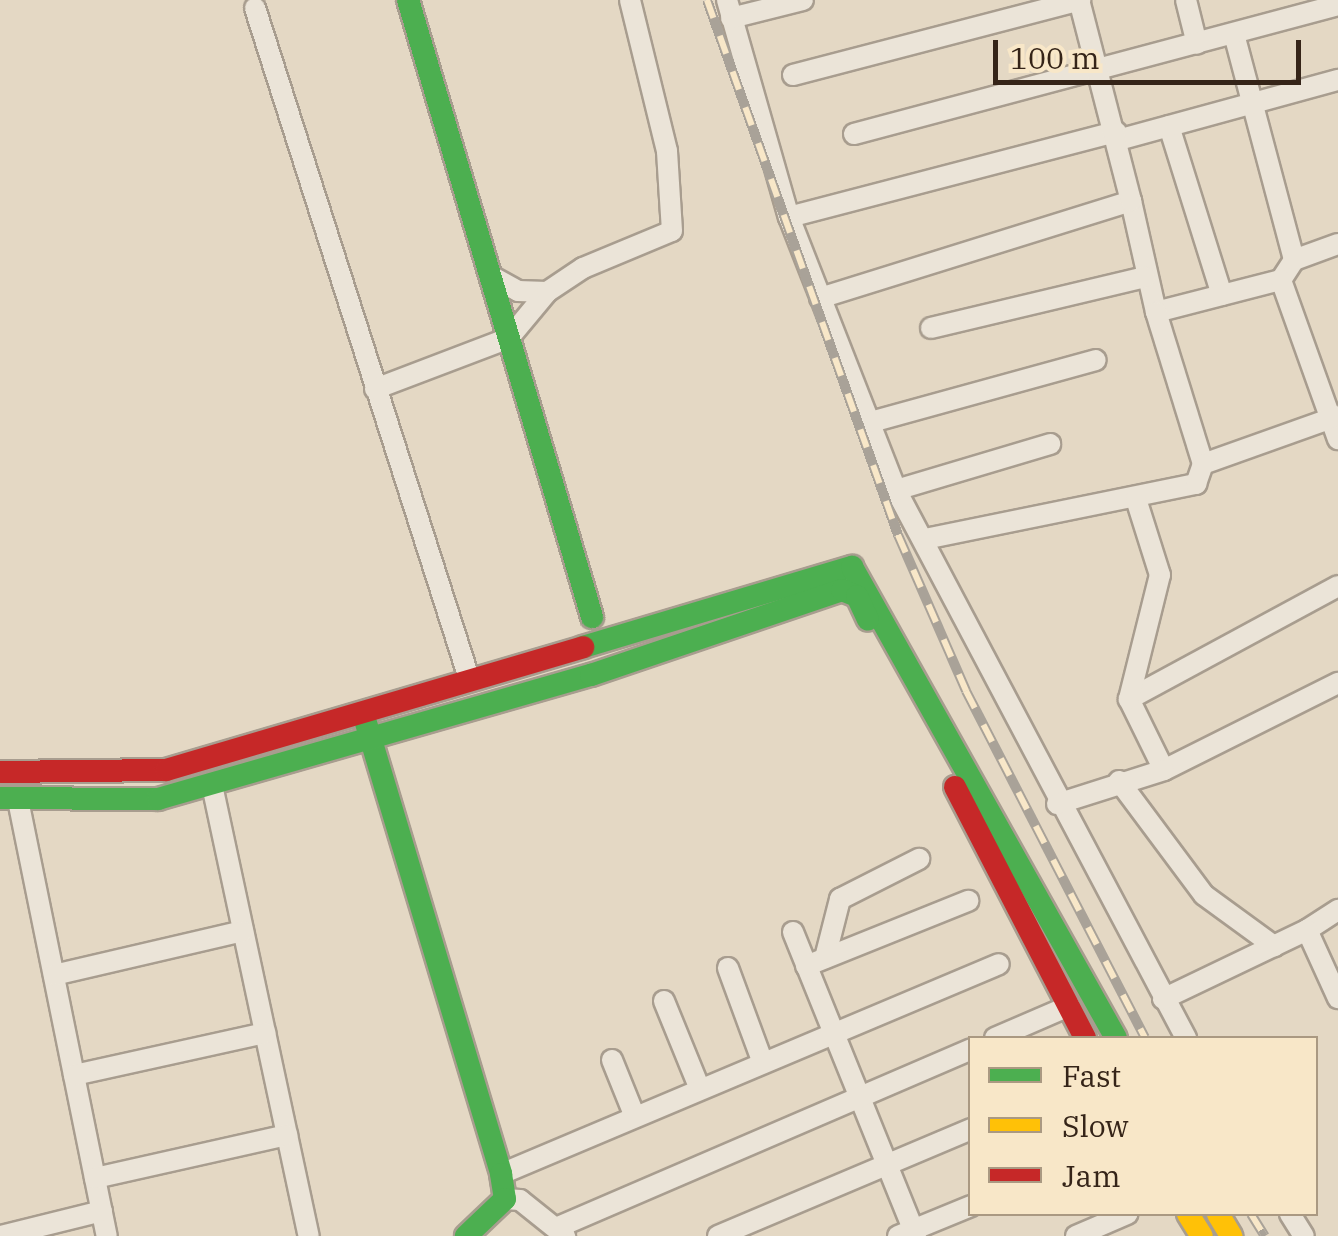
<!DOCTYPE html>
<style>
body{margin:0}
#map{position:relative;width:1338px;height:1236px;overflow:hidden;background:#e4d8c4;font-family:"IBM Plex Serif",serif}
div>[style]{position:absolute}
.roads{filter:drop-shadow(2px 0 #a89d8f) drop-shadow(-2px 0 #a89d8f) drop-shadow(0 2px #a89d8f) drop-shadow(0 -2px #a89d8f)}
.street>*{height:20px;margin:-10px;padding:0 10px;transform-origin:10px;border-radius:10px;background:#ebe4d8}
.fast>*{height:22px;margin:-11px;padding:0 11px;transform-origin:11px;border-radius:11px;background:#4caf50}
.slow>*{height:22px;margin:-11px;padding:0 11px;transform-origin:11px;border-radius:11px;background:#ffc107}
.jam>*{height:22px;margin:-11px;padding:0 11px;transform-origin:11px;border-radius:11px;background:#c62828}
.rail>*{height:10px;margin-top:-5px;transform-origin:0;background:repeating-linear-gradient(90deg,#f8e7c8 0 19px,#a9a298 0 38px);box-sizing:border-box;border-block:2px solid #a9a298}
span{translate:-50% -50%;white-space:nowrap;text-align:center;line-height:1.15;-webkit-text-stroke:8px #f8e7c8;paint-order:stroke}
.legend{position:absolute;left:968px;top:1036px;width:350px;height:180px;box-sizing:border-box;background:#f8e7c8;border:2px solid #aa9982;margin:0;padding:12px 18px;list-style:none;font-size:30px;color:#352418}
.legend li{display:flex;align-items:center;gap:20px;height:50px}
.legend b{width:50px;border:2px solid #aa9982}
.scale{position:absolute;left:993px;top:40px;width:308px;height:45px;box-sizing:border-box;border:5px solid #352418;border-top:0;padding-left:12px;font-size:30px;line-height:35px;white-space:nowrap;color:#352418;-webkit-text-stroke:8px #f8e7c8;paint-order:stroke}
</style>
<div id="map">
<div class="roads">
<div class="street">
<i style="left:727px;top:0;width:226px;rotate:74.1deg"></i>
<i style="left:789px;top:217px;width:293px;rotate:68.6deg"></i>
<i style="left:896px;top:490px;width:620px;rotate:62.11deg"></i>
<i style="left:1186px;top:0;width:45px;rotate:76deg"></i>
<i style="left:255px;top:8px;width:703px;rotate:72.29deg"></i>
<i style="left:731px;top:18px;width:74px;rotate:-14deg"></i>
<i style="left:1234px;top:34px;width:234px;rotate:75.1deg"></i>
<i style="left:793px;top:75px;width:297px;rotate:-14.6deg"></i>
<i style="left:1169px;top:126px;width:177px;rotate:72.6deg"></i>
<i style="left:854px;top:134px;width:501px;rotate:-14.92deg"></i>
<i style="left:1118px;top:140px;width:228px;rotate:-15.3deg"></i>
<i style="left:1131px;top:201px;width:114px;rotate:77.3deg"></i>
<i style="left:1156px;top:312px;width:129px;rotate:-14.4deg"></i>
<i style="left:1281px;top:280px;width:24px;rotate:-57deg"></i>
<i style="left:1294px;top:260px;width:47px;rotate:-20deg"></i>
<i style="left:789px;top:217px;width:338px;rotate:-14.6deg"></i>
<i style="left:491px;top:276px;width:31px;rotate:29deg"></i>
<i style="left:518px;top:291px;width:29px;rotate:2deg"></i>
<i style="left:1281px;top:280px;width:169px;rotate:70.3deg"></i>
<i style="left:820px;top:298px;width:326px;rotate:-17.3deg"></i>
<i style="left:1131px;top:201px;width:208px;rotate:-104.5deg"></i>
<i style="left:1156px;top:312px;width:159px;rotate:72.8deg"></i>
<i style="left:1203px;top:464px;width:143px;rotate:-19.6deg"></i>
<i style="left:931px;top:328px;width:220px;rotate:-13.4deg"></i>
<i style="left:375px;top:389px;width:143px;rotate:-20.8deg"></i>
<i style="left:509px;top:338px;width:60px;rotate:-50.4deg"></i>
<i style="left:547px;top:292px;width:43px;rotate:-33.7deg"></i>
<i style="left:583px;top:268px;width:96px;rotate:-22.6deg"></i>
<i style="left:672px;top:231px;width:80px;rotate:-93.6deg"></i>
<i style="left:667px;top:151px;width:155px;rotate:-103.8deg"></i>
<i style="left:871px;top:422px;width:233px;rotate:-15.4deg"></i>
<i style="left:896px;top:490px;width:161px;rotate:-16.6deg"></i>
<i style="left:925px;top:539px;width:277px;rotate:-11.5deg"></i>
<i style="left:1196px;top:484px;width:21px;rotate:-71deg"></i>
<i style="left:1338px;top:586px;width:238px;rotate:151.6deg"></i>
<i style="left:1129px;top:699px;width:79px;rotate:63.8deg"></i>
<i style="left:1164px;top:770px;width:195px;rotate:-26.6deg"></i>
<i style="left:1129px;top:699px;width:128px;rotate:-76deg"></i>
<i style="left:1160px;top:575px;width:80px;rotate:-107.5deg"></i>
<i style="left:1119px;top:781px;width:142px;rotate:53.3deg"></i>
<i style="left:1204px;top:895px;width:87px;rotate:36.1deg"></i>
<i style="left:212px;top:785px;width:461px;rotate:77.9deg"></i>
<i style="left:18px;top:800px;width:445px;rotate:78.5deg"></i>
<i style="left:1057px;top:804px;width:112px;rotate:-17.6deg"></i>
<i style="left:1307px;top:930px;width:37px;rotate:-33deg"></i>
<i style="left:793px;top:932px;width:328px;rotate:68deg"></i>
<i style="left:825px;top:958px;width:61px;rotate:-75.7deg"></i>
<i style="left:840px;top:899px;width:89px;rotate:-26.9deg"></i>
<i style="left:806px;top:966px;width:175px;rotate:-21.9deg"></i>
<i style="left:728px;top:968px;width:101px;rotate:69.8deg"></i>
<i style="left:54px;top:975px;width:194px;rotate:-13.1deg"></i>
<i style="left:1163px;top:999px;width:160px;rotate:-25.6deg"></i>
<i style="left:1307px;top:930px;width:75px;rotate:65.5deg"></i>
<i style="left:664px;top:1001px;width:95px;rotate:67.8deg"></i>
<i style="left:995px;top:1038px;width:81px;rotate:-23.4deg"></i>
<i style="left:612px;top:1060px;width:61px;rotate:68deg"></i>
<i style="left:74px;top:1075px;width:196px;rotate:-12.4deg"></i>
<i style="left:501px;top:1174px;width:540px;rotate:-22.86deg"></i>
<i style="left:95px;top:1178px;width:197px;rotate:-12.6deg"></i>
<i style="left:505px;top:1199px;width:15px;rotate:4deg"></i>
<i style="left:520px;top:1200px;width:58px;rotate:38.7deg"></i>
<i style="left:1290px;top:1214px;width:26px;rotate:58deg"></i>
<i style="left:556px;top:1228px;width:452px;rotate:-23.3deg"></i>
<i style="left:1px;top:1236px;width:104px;rotate:-13.9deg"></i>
<i style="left:718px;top:1236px;width:275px;rotate:-22.9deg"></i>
<i style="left:898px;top:1236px;width:79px;rotate:-22.3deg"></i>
<i style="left:1076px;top:1236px;width:56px;rotate:-23.3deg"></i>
</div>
<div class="fast">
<i style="left:408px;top:0;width:644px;rotate:73.39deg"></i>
<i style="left:583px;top:647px;width:281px;rotate:-16.6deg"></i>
<i style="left:852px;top:567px;width:540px;rotate:60.73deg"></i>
<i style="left:366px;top:723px;width:471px;rotate:73.3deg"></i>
<i style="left:501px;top:1174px;width:25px;rotate:81deg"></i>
<i style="left:505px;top:1199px;width:54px;rotate:136.5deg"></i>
<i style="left:0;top:798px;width:158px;rotate:0.4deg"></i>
<i style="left:158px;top:799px;width:450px;rotate:-16deg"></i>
<i style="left:591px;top:675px;width:265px;rotate:-18.7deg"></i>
<i style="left:842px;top:590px;width:16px;rotate:22deg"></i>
<i style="left:857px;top:596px;width:26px;rotate:65deg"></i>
</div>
<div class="slow">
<i style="left:1188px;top:1214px;width:26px;rotate:58deg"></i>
<i style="left:1218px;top:1214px;width:26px;rotate:59deg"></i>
</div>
<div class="jam">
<i style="left:0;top:772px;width:166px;rotate:-0.7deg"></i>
<i style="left:166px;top:770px;width:435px;rotate:-16.4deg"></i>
<i style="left:955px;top:787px;width:283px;rotate:62.6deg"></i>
</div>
</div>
<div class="rail">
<i style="left:707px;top:0;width:568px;rotate:70.35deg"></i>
<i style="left:898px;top:535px;width:170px;rotate:66.4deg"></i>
<i style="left:966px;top:691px;width:390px;rotate:62.7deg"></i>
<i style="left:1251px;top:1214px;width:26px;rotate:58deg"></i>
</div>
<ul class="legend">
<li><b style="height:12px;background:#4caf50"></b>Fast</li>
<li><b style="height:12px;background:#ffc107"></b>Slow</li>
<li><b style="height:12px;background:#c62828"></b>Jam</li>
</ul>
<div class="scale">100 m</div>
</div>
